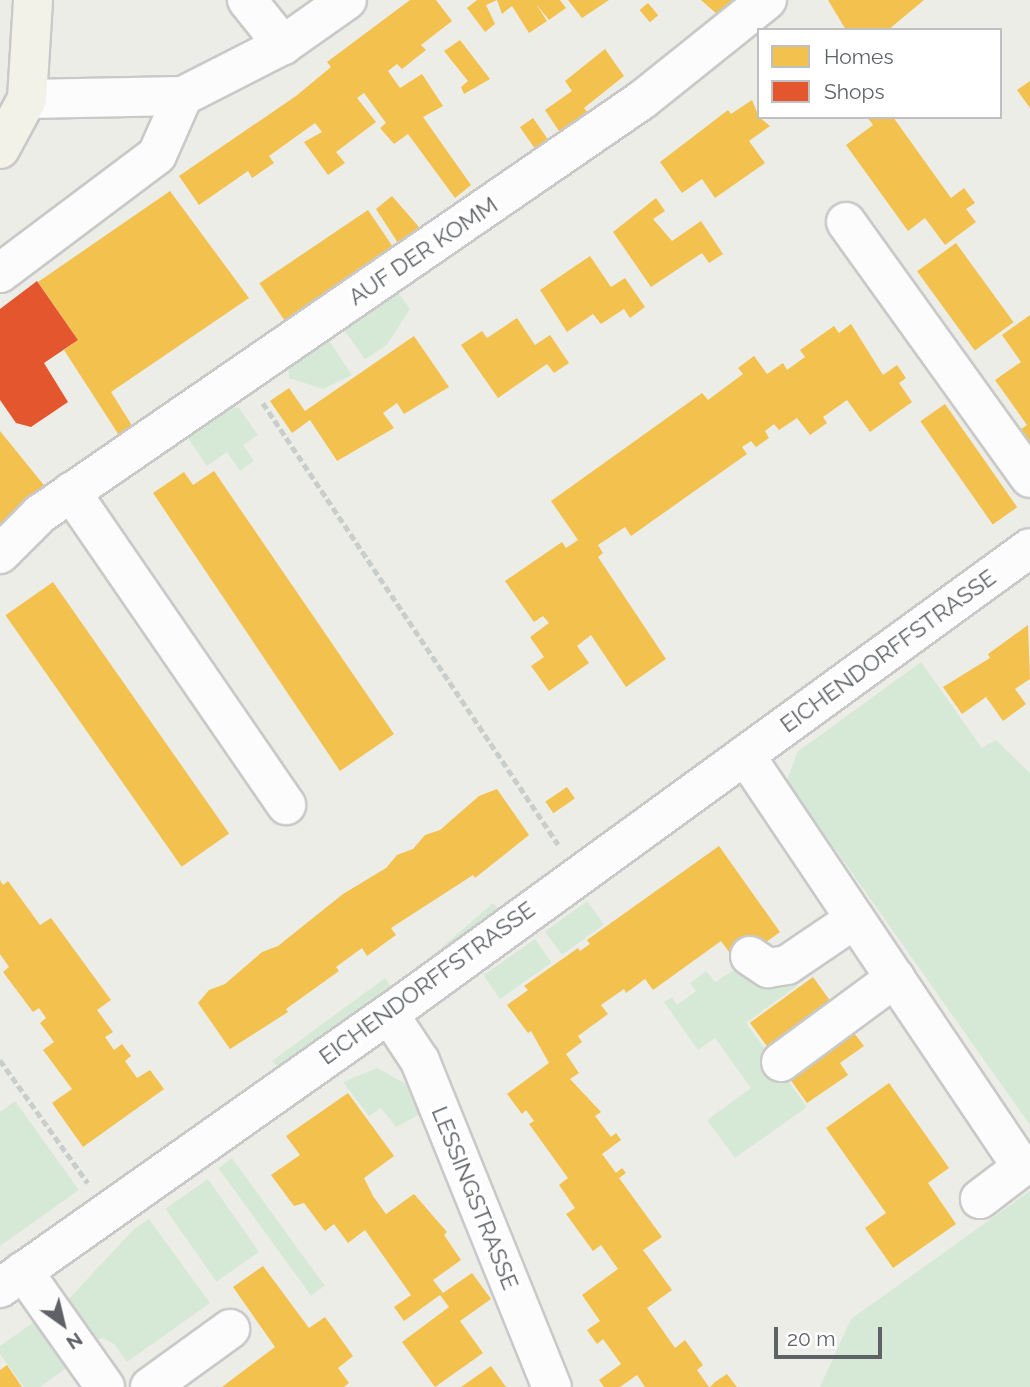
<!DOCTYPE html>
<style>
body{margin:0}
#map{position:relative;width:1030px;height:1387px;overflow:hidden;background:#edede8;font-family:Raleway,sans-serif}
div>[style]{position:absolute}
.green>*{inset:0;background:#d6e9d6;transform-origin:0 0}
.homes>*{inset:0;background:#f2c14e;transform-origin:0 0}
.shops>*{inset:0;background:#e4572e}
.path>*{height:4.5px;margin-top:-2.25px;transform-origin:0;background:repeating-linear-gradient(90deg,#c9cecb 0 7px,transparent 0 10.5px)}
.roads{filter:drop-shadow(2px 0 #c9c9c9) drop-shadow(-2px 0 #c9c9c9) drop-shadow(0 2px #c9c9c9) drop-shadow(0 -2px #c9c9c9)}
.minor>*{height:38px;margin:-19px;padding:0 19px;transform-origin:19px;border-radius:19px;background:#fcfcfc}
.major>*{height:38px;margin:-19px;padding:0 19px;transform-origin:19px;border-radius:19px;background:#f3f2e9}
span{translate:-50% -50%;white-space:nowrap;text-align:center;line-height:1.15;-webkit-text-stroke:7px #fff;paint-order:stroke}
.street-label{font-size:23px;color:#5e6166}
.legend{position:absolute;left:757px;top:28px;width:245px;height:91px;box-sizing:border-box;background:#fff;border:2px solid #bfc0c2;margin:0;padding:9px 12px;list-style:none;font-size:21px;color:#5e6166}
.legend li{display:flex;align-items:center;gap:14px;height:35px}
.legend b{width:35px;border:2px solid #bfc0c2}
.north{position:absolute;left:28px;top:1289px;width:70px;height:70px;-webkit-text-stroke:5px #fff;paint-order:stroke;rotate:146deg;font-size:19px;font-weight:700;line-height:28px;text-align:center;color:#5e6166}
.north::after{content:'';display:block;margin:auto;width:24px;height:32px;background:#5e6166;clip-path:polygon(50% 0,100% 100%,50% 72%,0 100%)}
.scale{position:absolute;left:774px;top:1327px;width:108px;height:32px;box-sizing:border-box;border:4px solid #5e6166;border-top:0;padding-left:9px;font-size:21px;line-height:24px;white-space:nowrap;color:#5e6166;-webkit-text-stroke:5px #fff;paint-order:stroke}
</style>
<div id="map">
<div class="green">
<i style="clip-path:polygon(395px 288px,410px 309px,387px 345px,365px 359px,341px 326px)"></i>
<i style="clip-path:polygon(325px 335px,352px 375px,323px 389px,289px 378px,288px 363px)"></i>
<i style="clip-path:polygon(232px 407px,239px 408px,258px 435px,243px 445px,254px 461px,240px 471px,227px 452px,207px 466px,188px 438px)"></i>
<i style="clip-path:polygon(921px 662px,982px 748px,996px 740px,1030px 773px,1030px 1125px,787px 781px,797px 752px)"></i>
<i style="left:587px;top:901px;width:29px;height:52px;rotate:54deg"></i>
<i style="left:493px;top:903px;width:9px;height:120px;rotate:49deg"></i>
<i style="left:535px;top:939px;width:29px;height:63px;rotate:55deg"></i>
<i style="clip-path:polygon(739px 967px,798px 985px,746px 1023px,807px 1107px,735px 1158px,707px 1120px,751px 1088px,715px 1038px,698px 1050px,664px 1002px,672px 997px,677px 1005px,696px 991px,690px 983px,706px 971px,715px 982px)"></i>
<i style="clip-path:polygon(385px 978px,392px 988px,280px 1068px,272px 1061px)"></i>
<i style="clip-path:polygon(377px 1068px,406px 1084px,420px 1114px,396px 1127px,381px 1108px,369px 1116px,343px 1082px)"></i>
<i style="clip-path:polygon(15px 1101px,79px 1190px,0 1246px,0 1112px)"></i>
<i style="left:232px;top:1158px;width:158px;height:17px;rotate:54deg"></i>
<i style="left:208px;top:1179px;width:89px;height:52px;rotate:55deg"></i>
<i style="clip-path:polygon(1030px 1191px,1030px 1387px,820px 1387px,851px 1319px)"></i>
<i style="clip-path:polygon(149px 1219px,210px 1303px,127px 1362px,114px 1344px,103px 1338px,95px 1341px,67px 1301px,134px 1229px)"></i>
<i style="clip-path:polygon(42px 1316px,75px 1362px,40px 1387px,24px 1387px,0 1354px,0 1346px)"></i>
</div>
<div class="homes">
<i style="clip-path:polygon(410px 0,436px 0,452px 21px,421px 45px,426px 50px,402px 69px,397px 64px,388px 71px,400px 88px,422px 74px,443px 106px,423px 117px,471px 185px,455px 198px,408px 134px,394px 144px,380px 128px,386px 123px,364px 93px,357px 98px,376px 122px,336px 152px,345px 163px,328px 175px,304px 142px,322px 132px,315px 123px,269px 156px,274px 163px,252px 178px,248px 171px,199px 205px,179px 176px,296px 96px,331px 67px,327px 62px)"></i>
<i style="clip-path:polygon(477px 0,560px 0,566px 8px,549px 20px,536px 4px,547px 21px,529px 33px,512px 6px,502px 14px,497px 0,486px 5px,495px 24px,485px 32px,467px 8px)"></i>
<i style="clip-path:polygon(568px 0,609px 0,582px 18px)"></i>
<i style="clip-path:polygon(701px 0,736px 0,718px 15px)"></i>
<i style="clip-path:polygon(828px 0,924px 0,888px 30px,846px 30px)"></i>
<i style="left:648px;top:3px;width:16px;height:11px;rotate:50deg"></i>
<i style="clip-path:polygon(460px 40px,490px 79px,464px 94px,461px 87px,468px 81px,444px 51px)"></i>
<i style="clip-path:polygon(605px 49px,624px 76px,584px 108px,588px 113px,561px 134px,545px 110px,572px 91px,565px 81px)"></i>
<i style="clip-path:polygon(1030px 81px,1030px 108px,1017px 90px)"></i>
<i style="clip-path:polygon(752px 100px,759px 117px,770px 126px,749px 141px,765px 163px,715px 198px,702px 179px,682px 193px,660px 162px,728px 110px,731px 114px)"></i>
<i style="clip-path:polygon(867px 117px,893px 117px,951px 198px,964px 188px,975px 203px,966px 209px,976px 222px,945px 245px,925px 218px,908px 231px,846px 145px,873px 125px)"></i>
<i style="left:533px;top:118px;width:28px;height:16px;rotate:55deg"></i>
<i style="clip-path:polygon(170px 191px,249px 298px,111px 392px,138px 435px,124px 443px,64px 350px,78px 340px,38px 282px)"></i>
<i style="clip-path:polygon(392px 196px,419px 227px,398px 243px,376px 209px)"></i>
<i style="clip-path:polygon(656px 198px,665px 211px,653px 219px,672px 241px,701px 221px,723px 254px,709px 263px,702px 253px,651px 287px,613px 232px)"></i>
<i style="left:368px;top:210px;width:45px;height:131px;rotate:56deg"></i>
<i style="left:956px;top:243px;width:98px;height:48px;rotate:54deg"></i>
<i style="clip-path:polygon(590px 256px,611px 287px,625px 278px,645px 307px,630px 318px,624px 309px,601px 324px,593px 314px,567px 332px,540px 290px)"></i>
<i style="clip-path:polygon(1030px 315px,1030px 450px,1017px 432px,1027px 425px,995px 380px,1021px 362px,1002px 335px)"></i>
<i style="clip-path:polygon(517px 318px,535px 345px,550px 335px,569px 363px,554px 373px,547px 364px,498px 398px,461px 345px,482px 331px,487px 338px)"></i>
<i style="clip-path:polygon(851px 324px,883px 375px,897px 365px,906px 378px,899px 383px,912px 402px,870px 432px,847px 400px,823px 417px,827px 423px,810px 435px,797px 418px,779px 430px,774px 424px,765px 431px,769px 438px,756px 447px,751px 441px,742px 447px,747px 454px,631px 536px,625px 527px,598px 545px,603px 553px,598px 557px,666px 659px,626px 687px,591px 635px,577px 646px,589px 663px,549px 691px,531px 666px,544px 657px,530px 637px,549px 623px,543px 616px,534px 622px,505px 581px,562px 542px,566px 548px,578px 540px,551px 501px,702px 393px,708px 400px,743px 374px,738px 368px,754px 356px,767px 374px,783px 363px,787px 370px,805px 357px,800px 350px,834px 326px,839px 333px)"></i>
<i style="clip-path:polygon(414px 336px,449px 387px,404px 414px,397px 403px,383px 413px,394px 428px,337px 461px,310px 420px,292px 433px,270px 401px,289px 388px,305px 411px)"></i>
<i style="left:945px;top:404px;width:126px;height:30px;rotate:55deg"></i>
<i style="clip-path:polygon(0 431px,47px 489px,0 531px)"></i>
<i style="clip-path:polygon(214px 471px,394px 734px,340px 771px,153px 493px,184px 472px,193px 485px)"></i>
<i style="left:53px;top:582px;width:307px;height:58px;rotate:55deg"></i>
<i style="clip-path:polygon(1028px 625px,1030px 679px,1015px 689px,1026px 704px,1003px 721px,986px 697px,962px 714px,943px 687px,990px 658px,988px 654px)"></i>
<i style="left:567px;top:787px;width:14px;height:26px;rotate:56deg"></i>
<i style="clip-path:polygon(497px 789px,529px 835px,475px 878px,473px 875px,391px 928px,396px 935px,367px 956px,362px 948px,336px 967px,339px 971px,286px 1009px,288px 1012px,230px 1049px,198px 1003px,209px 990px,225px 984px,262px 952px,278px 946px,343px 894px,386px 868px,397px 855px,413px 849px,425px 835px,440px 830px,479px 796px)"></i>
<i style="clip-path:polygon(719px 846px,780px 932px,737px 963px,721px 941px,653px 990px,645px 979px,626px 993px,624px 989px,601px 1005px,608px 1014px,578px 1036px,582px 1042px,566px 1054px,579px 1073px,570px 1079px,601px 1112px,595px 1116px,611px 1137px,616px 1133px,621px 1140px,602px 1154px,616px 1173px,622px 1168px,626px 1173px,619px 1178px,662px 1237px,643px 1250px,672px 1290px,647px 1308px,675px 1348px,685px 1340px,703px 1365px,697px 1370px,709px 1387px,645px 1387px,637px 1375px,620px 1387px,604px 1387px,599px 1380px,621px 1364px,603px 1339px,597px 1344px,587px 1330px,600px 1321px,582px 1295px,618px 1269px,601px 1245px,593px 1251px,566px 1214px,575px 1208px,559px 1185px,568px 1178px,529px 1124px,534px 1121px,526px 1110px,522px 1114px,507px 1094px,549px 1063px,531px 1031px,528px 1033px,507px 1005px,528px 990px,524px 986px,578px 948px,580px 951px,590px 944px,587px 940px)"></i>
<i style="clip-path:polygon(0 880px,3px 885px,8px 881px,40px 925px,51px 918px,111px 1000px,97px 1010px,113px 1032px,105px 1037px,114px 1050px,122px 1044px,131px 1056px,125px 1061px,137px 1078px,150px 1070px,164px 1089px,83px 1147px,52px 1103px,72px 1089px,43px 1050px,54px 1042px,40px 1023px,46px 1018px,39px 1008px,33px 1012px,3px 972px,9px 967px,0 954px)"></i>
<i style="left:813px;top:977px;width:32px;height:78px;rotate:54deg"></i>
<i style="clip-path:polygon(854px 1033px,864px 1046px,840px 1063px,848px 1075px,807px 1103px,790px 1079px)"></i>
<i style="clip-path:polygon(889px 1083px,949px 1168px,928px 1183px,956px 1224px,893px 1268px,865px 1228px,886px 1213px,826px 1128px)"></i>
<i style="clip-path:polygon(348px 1093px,394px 1156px,364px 1178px,373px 1196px,386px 1214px,414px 1194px,447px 1232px,444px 1235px,461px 1260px,433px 1280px,443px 1293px,472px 1273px,491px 1299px,460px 1321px,483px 1353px,435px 1387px,402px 1342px,449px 1307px,440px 1295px,404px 1321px,394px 1307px,411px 1295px,365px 1230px,348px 1243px,334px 1224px,325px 1231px,304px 1203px,294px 1206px,271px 1175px,300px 1155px,286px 1136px)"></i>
<i style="clip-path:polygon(263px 1266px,309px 1328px,325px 1317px,353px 1356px,338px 1368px,349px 1383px,344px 1387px,222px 1387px,275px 1347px,233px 1287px)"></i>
<i style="clip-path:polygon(7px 1365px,22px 1387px,0 1387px,0 1370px)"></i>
<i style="clip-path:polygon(491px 1366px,506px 1387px,461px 1387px)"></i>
<i style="clip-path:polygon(727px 1374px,737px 1387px,710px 1387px,715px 1382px)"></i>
</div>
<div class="shops">
<i style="clip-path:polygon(37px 281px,78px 340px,44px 363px,68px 402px,31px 427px,16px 423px,0 400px,0 309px)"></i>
</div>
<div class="path">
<i style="left:263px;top:403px;width:531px;rotate:56.22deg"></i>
<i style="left:0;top:1060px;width:151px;rotate:54.4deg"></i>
</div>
<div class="roads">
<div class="minor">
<i style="left:247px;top:0;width:58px;rotate:51.3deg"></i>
<i style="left:27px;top:99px;width:156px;rotate:-1.1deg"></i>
<i style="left:183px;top:96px;width:112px;rotate:-27deg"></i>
<i style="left:283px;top:45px;width:78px;rotate:-35.1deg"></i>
<i style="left:846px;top:222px;width:315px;rotate:54.3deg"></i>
<i style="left:0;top:273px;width:196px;rotate:-36.9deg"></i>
<i style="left:157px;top:155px;width:64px;rotate:-66.2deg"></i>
<i style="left:71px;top:492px;width:380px;rotate:55.5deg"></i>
<i style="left:0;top:554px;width:57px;rotate:-45deg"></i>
<i style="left:40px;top:514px;width:731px;rotate:-34.52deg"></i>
<i style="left:642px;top:100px;width:160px;rotate:-38.7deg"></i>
<i style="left:745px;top:755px;width:496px;rotate:56.1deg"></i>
<i style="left:1022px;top:1167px;width:53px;rotate:142.7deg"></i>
<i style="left:750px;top:956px;width:22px;rotate:34deg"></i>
<i style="left:768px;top:968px;width:19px;rotate:-9deg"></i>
<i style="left:787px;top:965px;width:82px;rotate:-34.1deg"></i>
<i style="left:389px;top:1014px;width:56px;rotate:56.6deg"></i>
<i style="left:420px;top:1061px;width:352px;rotate:68deg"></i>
<i style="left:781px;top:1062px;width:142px;rotate:-36.4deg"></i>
<i style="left:23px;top:1271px;width:142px;rotate:54.7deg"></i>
<i style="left:0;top:1288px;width:476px;rotate:-35.2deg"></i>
<i style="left:389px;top:1014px;width:792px;rotate:-36.02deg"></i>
<i style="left:150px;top:1387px;width:99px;rotate:-35.9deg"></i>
</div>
<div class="major">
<i style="left:0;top:149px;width:57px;rotate:-61.6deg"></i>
<i style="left:27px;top:99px;width:99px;rotate:-86.5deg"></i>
</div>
</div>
<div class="street-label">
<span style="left:423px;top:251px;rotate:-34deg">AUF DER KOMM</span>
<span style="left:888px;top:651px;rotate:-36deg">EICHENDORFFSTRASSE</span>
<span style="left:427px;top:983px;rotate:-36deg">EICHENDORFFSTRASSE</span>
<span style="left:475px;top:1198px;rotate:68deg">LESSINGSTRASSE</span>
</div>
<ul class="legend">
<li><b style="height:19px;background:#f2c14e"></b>Homes</li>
<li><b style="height:19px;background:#e4572e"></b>Shops</li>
</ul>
<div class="north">N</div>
<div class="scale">20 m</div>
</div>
